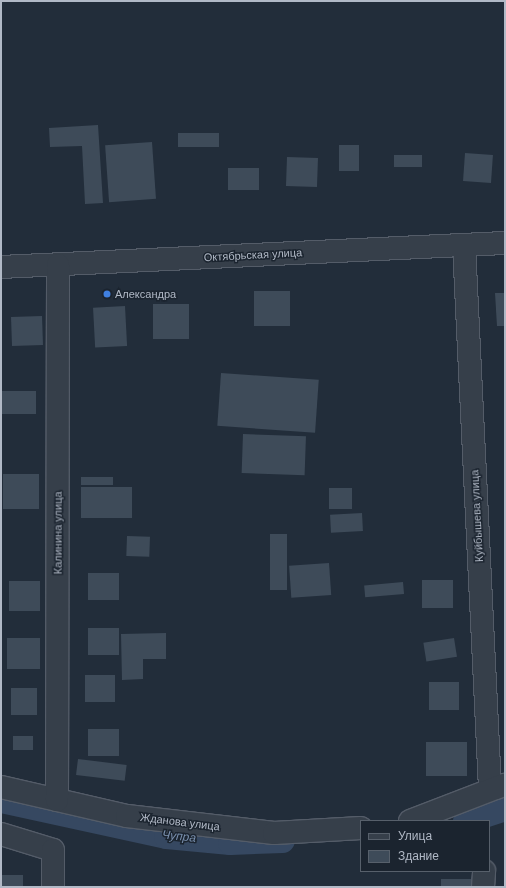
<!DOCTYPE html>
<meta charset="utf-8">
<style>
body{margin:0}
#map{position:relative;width:506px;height:888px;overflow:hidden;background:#222d3a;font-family:Helvetica,sans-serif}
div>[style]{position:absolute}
.canal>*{height:25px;margin:-12.5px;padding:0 12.5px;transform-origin:12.5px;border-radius:12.5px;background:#364861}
.building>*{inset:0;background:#3e4b59;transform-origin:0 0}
.roads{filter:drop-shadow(1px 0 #545c68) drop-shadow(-1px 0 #545c68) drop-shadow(0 1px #545c68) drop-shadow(0 -1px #545c68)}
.minor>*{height:22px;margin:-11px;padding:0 11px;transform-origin:11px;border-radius:11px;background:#363f4a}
.dots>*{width:11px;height:11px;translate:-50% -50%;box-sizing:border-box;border:2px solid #1b242f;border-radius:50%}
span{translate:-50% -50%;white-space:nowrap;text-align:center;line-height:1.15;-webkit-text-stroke:3px #1b242f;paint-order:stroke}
.street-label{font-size:11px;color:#b1b9c6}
.poi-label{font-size:11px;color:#b1b9c6}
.left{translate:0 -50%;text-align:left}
.water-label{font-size:12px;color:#7a90ae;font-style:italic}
.frame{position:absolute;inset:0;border:2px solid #b1b9c6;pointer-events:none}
.legend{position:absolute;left:360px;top:820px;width:130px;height:52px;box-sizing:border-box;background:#1b242f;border:1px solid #57606b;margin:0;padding:5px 7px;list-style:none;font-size:12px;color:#b1b9c6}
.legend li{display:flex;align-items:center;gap:8px;height:20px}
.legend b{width:20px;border:1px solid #57606b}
</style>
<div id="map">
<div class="canal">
<i style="left:1px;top:800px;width:169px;rotate:12.3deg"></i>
<i style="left:166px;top:836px;width:64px;rotate:5.4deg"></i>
<i style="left:230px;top:842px;width:52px;rotate:-2.2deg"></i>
<i style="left:465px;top:821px;width:42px;rotate:-18deg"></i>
</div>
<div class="building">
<i style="clip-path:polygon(98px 125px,103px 203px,85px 204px,82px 146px,50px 147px,49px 128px)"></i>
<i style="left:219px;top:133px;width:14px;height:41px;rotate:90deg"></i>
<i style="left:152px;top:142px;width:57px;height:47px;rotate:86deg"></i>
<i style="left:339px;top:145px;width:20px;height:26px"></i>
<i style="left:465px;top:153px;width:28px;height:28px;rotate:4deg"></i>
<i style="left:394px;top:155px;width:28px;height:12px"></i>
<i style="left:287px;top:157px;width:31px;height:29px;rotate:2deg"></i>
<i style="left:228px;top:168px;width:31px;height:22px"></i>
<i style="left:254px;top:291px;width:36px;height:35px"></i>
<i style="clip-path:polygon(495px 293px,505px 293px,505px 326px,497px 326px)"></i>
<i style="left:153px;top:304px;width:36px;height:35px"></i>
<i style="left:125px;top:306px;width:40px;height:32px;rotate:87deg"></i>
<i style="left:42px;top:316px;width:29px;height:31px;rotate:88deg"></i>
<i style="left:221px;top:373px;width:98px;height:53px;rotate:4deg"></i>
<i style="left:1px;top:391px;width:35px;height:23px"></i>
<i style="left:243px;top:434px;width:63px;height:39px;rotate:2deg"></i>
<i style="left:39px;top:474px;width:35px;height:36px;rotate:90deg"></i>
<i style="left:81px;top:477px;width:32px;height:8px"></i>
<i style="left:81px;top:487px;width:51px;height:31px"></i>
<i style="left:329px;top:488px;width:23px;height:21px"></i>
<i style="left:362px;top:513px;width:18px;height:32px;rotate:87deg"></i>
<i style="left:270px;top:534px;width:17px;height:56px"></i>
<i style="left:127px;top:536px;width:23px;height:20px;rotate:2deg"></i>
<i style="left:329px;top:563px;width:32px;height:40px;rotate:86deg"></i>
<i style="left:88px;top:573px;width:31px;height:27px"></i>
<i style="left:422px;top:580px;width:31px;height:28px"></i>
<i style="left:9px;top:581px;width:31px;height:30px"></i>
<i style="left:403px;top:582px;width:12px;height:39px;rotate:85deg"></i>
<i style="left:88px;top:628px;width:31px;height:27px"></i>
<i style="clip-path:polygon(166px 633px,166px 659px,143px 659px,143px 679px,122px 680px,121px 634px)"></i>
<i style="left:7px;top:638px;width:33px;height:31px"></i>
<i style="left:454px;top:638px;width:19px;height:31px;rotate:81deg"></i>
<i style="left:85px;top:675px;width:30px;height:27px"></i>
<i style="left:429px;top:682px;width:30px;height:28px"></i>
<i style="left:11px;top:688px;width:26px;height:27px"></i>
<i style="left:88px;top:729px;width:31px;height:27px"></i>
<i style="left:13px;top:736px;width:20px;height:14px"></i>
<i style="left:426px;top:742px;width:41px;height:34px"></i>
<i style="left:78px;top:759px;width:49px;height:16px;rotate:7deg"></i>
<i style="left:1px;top:875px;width:22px;height:12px"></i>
<i style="left:441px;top:879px;width:30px;height:8px"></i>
</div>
<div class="roads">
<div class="minor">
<i style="left:464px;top:245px;width:544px;rotate:87.26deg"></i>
<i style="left:1px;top:267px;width:505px;rotate:-2.73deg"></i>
<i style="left:1px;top:787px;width:129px;rotate:13deg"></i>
<i style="left:127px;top:816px;width:148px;rotate:6.6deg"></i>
<i style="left:274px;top:833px;width:87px;rotate:-3.3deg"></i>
<i style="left:57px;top:800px;width:535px;rotate:-89.89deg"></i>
<i style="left:410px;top:821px;width:101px;rotate:-21deg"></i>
<i style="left:1px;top:834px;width:54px;rotate:17.1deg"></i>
<i style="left:53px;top:850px;width:37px;rotate:90deg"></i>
<i style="left:483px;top:887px;width:16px;rotate:-86deg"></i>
</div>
</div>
<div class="dots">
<i style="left:107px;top:294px;background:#3f7fe0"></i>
</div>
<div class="street-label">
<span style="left:253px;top:255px;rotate:-3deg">Октябрьская улица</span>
<span style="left:477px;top:516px;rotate:-93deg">Куйбышева улица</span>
<span style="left:58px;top:533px;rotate:-90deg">Калинина улица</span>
<span style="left:180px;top:822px;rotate:7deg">Жданова улица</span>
</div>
<div class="poi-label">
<span class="left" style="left:115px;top:294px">Александра</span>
</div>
<div class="water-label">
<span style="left:179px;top:837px;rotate:6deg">Чупра</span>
</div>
<div class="frame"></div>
<ul class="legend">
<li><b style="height:5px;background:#363f4a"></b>Улица</li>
<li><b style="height:11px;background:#3e4b59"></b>Здание</li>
</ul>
</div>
